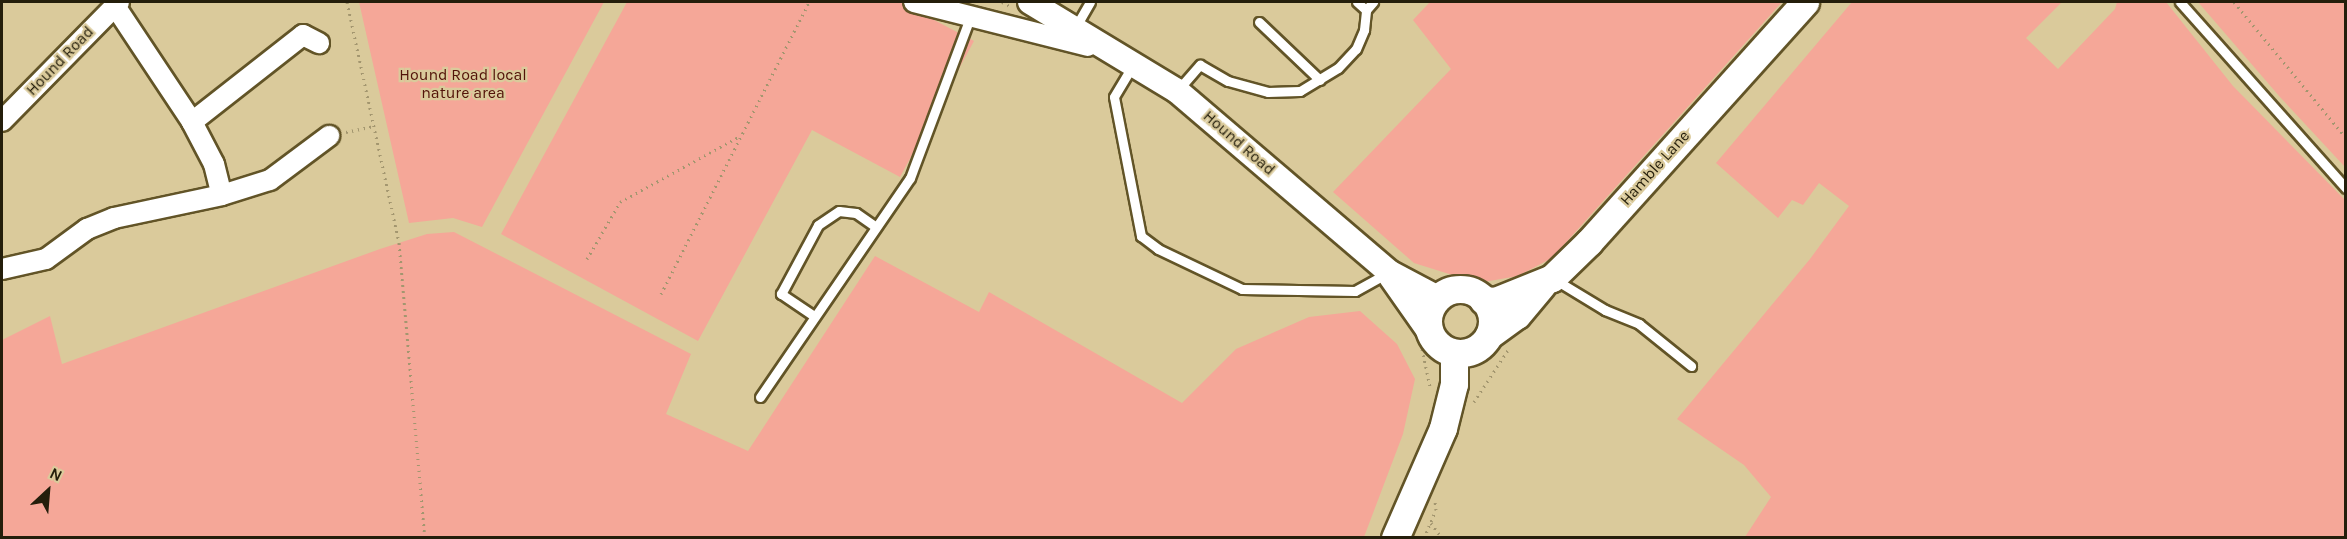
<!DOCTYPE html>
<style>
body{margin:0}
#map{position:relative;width:2347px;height:539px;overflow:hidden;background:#daca9b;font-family:Karla,sans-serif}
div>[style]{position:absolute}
.green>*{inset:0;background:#f5a798}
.path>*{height:3px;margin-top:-1.5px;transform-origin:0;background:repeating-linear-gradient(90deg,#a3966f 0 1.5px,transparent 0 6px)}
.roads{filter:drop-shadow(2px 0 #625427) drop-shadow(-2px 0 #625427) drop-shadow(0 2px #625427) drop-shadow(0 -2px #625427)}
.service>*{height:9px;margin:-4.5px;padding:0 4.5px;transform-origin:4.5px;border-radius:4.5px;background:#fff}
.minor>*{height:20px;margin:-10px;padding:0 10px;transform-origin:10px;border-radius:10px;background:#fff}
.tertiary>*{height:24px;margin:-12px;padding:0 12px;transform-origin:12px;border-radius:12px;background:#fff}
.secondary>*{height:27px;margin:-13.5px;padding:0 13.5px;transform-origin:13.5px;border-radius:13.5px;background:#fff}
.secondary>.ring{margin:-13.5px;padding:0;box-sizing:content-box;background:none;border:27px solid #fff;border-radius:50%}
span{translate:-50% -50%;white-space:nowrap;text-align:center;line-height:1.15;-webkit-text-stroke:4.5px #daca9b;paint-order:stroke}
.street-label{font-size:16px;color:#241e0b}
.park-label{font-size:16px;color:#531309}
.frame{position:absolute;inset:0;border:3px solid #241e0b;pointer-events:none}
.north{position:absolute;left:18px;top:461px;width:60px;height:60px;-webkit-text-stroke:4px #daca9b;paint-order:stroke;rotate:26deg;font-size:16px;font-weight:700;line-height:24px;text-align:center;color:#241e0b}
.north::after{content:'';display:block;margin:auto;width:21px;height:27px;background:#241e0b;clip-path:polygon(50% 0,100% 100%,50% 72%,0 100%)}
</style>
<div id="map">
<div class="green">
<i style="clip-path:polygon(359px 2px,604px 2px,482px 227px,453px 218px,409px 223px)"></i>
<i style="clip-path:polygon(627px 2px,900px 2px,974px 41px,900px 177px,812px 130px,698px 341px,501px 234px)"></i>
<i style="clip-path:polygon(1430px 2px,1782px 2px,1552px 258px,1518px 276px,1478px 283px,1414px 263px,1333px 192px,1451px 69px,1413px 20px)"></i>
<i style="clip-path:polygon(1852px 2px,2062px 2px,2026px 38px,2058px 69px,2115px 9px,2117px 2px,2166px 2px,2233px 86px,2345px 200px,2345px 537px,1745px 537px,1771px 497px,1744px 465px,1677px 419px,1810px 259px,1849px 206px,1819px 183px,1803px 205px,1792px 200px,1778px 218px,1716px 163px)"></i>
<i style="clip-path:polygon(2198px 2px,2345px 2px,2345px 167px,2280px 97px)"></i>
<i style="clip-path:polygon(454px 232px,691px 354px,666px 414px,748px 451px,875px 256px,979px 312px,989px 292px,1182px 403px,1236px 349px,1309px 317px,1360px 311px,1397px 344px,1415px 379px,1403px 434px,1364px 537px,2px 537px,2px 340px,50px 316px,62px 364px,380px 249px,427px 234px)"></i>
</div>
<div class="path">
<i style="left:347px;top:2px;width:247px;rotate:77.8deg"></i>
<i style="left:399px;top:243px;width:296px;rotate:85deg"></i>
<i style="left:1002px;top:2px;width:9px;rotate:27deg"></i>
<i style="left:2234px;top:2px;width:176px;rotate:50.5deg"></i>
<i style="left:346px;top:132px;width:29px;rotate:-12deg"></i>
<i style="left:587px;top:259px;width:66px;rotate:-59.9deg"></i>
<i style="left:620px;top:202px;width:137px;rotate:-28.8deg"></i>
<i style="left:1452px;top:285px;width:14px;rotate:4deg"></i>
<i style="left:661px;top:294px;width:327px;rotate:-63.1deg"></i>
<i style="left:1422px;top:349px;width:38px;rotate:78deg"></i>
<i style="left:1474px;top:402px;width:62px;rotate:-56.8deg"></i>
<i style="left:1431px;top:523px;width:19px;rotate:54deg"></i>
<i style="left:1424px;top:538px;width:30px;rotate:-67deg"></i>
<i style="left:1436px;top:510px;width:9px;rotate:-96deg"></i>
</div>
<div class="roads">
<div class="service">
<i style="left:1357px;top:2px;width:12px;rotate:42deg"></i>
<i style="left:2180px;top:2px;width:249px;rotate:48.3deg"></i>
<i style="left:1259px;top:22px;width:84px;rotate:43.6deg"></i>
<i style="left:1075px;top:28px;width:30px;rotate:-60deg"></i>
<i style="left:1133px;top:65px;width:37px;rotate:121deg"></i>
<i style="left:1114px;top:97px;width:142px;rotate:79deg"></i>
<i style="left:1141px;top:236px;width:21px;rotate:37deg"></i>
<i style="left:1158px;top:249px;width:93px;rotate:25.5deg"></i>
<i style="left:1242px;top:289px;width:113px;rotate:1deg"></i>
<i style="left:1355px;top:291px;width:38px;rotate:-29deg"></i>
<i style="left:1177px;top:91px;width:35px;rotate:-49deg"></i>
<i style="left:1200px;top:65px;width:32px;rotate:30deg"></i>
<i style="left:1228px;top:81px;width:41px;rotate:15.4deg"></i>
<i style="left:1268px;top:92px;width:32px;rotate:-2deg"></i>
<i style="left:1300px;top:91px;width:44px;rotate:-31.2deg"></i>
<i style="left:1338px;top:68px;width:26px;rotate:-47deg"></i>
<i style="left:1356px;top:49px;width:21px;rotate:-67deg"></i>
<i style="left:1364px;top:30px;width:20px;rotate:-84deg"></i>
<i style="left:1366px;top:10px;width:11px;rotate:-49deg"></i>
<i style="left:1554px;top:279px;width:60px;rotate:31.3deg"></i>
<i style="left:1605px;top:310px;width:37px;rotate:22deg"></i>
<i style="left:1639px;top:324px;width:67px;rotate:38.9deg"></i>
<i style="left:814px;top:316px;width:40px;rotate:-146deg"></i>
<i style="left:781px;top:294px;width:78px;rotate:-61.8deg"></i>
<i style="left:818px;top:225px;width:25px;rotate:-34deg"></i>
<i style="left:839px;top:211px;width:17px;rotate:7deg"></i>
<i style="left:856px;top:213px;width:24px;rotate:35deg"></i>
<i style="left:760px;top:397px;width:265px;rotate:-55.6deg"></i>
<i style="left:910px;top:178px;width:174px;rotate:-69.5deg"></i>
</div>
<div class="minor">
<i style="left:914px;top:2px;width:179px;rotate:14.2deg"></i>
<i style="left:115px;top:6px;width:139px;rotate:56.4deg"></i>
<i style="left:192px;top:122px;width:47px;rotate:62.4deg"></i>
<i style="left:214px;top:164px;width:32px;rotate:76deg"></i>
<i style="left:2px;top:121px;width:167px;rotate:-45.5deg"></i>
<i style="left:192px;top:122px;width:141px;rotate:-38.1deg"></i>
<i style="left:303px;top:35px;width:18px;rotate:27deg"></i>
<i style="left:2px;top:269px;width:45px;rotate:-12.8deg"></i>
<i style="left:46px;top:259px;width:51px;rotate:-36.2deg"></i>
<i style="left:87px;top:229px;width:29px;rotate:-22deg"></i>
<i style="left:114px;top:218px;width:110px;rotate:-12deg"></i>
<i style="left:222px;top:195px;width:50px;rotate:-17.4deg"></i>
<i style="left:270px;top:180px;width:74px;rotate:-36.7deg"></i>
</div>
<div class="tertiary">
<i style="left:1030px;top:2px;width:172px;rotate:31.2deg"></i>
<i style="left:1177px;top:91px;width:279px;rotate:40.5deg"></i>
<i style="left:1389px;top:272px;width:55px;rotate:28deg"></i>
<i style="left:1391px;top:277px;width:66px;rotate:54.9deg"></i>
</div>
<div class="secondary">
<i class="ring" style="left:1428px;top:289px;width:37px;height:37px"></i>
<i style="left:1483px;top:300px;width:12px;rotate:5deg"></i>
<i style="left:1495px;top:301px;width:61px;rotate:-22deg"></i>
<i style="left:1552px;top:278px;width:52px;rotate:-44.2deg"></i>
<i style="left:1589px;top:242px;width:323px;rotate:-48deg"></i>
<i style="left:1489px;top:335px;width:34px;rotate:-36deg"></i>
<i style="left:1517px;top:315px;width:38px;rotate:-50deg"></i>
<i style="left:1395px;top:538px;width:120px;rotate:-66.4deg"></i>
<i style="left:1443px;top:428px;width:45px;rotate:-76deg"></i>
<i style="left:1454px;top:384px;width:31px;rotate:-90deg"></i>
</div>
</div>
<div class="street-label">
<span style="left:60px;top:61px;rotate:-46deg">Hound Road</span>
<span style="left:1239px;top:143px;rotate:41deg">Hound Road</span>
<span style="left:1655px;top:168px;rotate:-48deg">Hamble Lane</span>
</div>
<div class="park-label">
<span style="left:463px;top:84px">Hound Road local<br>nature area</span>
</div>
<div class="frame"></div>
<div class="north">N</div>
</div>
